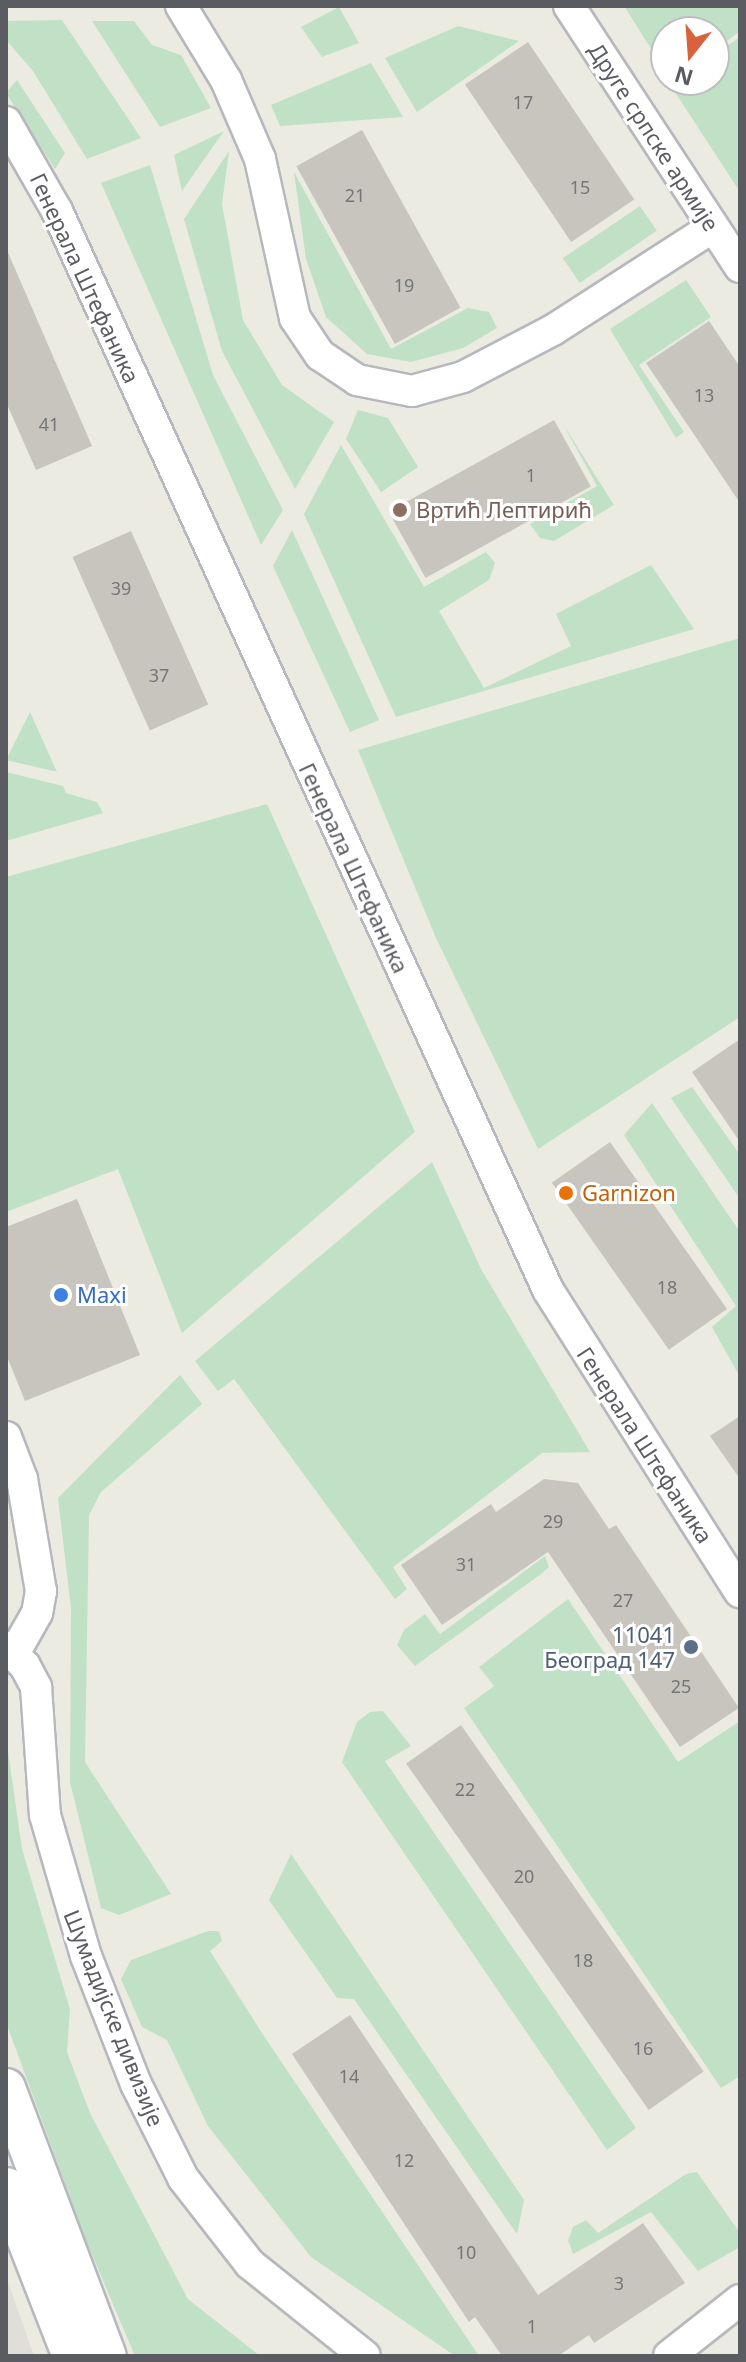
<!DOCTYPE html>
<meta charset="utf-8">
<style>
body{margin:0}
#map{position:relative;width:746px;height:2362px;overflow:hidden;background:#ebebe1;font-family:"Noto Sans",sans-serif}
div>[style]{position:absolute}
.industrial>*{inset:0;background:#dfded9}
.green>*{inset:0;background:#c0e1c5;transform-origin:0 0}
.building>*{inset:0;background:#c7c5be;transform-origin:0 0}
.roads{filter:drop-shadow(2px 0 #b7b8bd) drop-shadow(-2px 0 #b7b8bd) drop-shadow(0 2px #b7b8bd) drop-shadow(0 -2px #b7b8bd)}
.minor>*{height:30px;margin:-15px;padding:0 15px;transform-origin:15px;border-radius:15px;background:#fff}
.tertiary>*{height:38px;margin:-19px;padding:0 19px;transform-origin:19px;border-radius:19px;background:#fff}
.dots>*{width:22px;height:22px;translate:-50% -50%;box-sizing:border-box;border:4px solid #fff;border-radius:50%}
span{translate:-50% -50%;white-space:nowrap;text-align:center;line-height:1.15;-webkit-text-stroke:6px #fff;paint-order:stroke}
.number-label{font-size:18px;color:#757678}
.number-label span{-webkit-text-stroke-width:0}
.street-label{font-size:22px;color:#5a5c61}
.education-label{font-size:22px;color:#785e54}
.left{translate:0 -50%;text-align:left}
.food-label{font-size:22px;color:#c56008}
.shop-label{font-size:22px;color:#366cbe}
.service-label{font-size:22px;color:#4e5e75}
.right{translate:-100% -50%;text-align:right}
.frame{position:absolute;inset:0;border:8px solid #5a5c61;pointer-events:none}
.north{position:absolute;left:650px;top:16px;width:80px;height:80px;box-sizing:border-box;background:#fff;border:2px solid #bdbec0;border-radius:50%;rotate:197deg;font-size:22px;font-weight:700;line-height:32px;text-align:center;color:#5a5c61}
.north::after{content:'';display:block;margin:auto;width:28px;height:36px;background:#d7623c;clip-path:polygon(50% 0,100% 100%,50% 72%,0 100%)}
</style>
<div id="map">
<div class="industrial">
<i style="clip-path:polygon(6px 2276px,34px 2356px,6px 2356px)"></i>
</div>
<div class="green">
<i style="clip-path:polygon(624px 6px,739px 6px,740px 31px,714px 51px,714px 32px,666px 32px,666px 72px)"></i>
<i style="clip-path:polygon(339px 7px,359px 43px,322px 57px,301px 27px)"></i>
<i style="clip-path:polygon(62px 20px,141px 138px,87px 159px,33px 71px,6px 40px,6px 21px)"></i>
<i style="clip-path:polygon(92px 21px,134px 21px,152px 45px,181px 55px,211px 108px,160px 127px)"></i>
<i style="clip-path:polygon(458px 26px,519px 41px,417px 112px,385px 58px)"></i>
<i style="clip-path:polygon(740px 37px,740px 192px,671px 86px,680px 80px,714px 80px,714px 55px)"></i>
<i style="clip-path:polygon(371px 63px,403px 117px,280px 126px,271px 105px)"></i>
<i style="clip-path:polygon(17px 80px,65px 153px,55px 169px,6px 93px)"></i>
<i style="clip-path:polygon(224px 131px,182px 191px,174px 155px)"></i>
<i style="clip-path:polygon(229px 151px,222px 204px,243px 320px,282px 385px,334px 422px,295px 489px,222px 351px,184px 219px)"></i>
<i style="clip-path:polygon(150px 165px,213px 375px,283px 510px,261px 545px,101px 183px)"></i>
<i style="clip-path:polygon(294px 172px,391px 349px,468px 308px,489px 312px,497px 328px,463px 348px,411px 362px,367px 354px,326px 317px,306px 259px)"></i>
<i style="left:640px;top:206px;width:30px;height:93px;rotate:56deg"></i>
<i style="clip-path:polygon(686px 280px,711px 317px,639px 365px,684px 432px,676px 438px,610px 329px)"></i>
<i style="clip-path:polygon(358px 410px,388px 418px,418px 467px,381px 492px,346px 439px)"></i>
<i style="clip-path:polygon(563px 424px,614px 505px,554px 541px,540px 538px,530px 524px,597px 486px)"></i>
<i style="clip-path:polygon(341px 445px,424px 587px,486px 552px,495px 563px,489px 580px,439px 611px,484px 688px,571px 646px,556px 614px,651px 565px,694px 629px,396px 717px,304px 514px)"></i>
<i style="clip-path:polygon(292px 530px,379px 720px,350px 732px,273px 566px)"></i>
<i style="clip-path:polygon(740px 638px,740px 1017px,538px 1149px,436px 938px,358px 750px)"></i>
<i style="clip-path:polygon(30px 712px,57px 772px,58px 772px,6px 760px)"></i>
<i style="clip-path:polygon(6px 772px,63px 786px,66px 793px,97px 802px,103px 813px,6px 841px)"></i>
<i style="clip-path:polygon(267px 804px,415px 1132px,182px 1333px,118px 1169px,6px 1212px,6px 877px)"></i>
<i style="clip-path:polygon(692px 1087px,740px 1155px,740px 1199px,671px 1098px)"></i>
<i style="clip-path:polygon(652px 1103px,740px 1232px,740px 1377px,712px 1327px,736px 1306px,624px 1135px)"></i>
<i style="clip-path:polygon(432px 1162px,481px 1269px,590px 1452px,542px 1453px,393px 1567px,407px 1589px,395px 1599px,234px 1379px,218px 1391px,195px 1361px)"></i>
<i style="clip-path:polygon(180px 1375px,202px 1404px,101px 1492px,89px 1515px,85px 1762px,171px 1894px,119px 1915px,101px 1908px,70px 1782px,71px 1609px,58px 1498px)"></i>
<i style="clip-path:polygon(545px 1556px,549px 1567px,541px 1574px,415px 1666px,397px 1645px,404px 1630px,425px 1614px,440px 1634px)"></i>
<i style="clip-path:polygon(568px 1599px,678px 1762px,740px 1721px,740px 2076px,721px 2088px,464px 1708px,494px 1686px,479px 1667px)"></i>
<i style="clip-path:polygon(383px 1711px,411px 1746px,385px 1761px,636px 2128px,607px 2150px,342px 1762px,357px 1722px,370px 1712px)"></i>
<i style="clip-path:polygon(6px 1737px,22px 1849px,70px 2009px,67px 2052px,90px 2113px,188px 2299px,260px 2356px,135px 2356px,85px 2238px,6px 2022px)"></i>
<i style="clip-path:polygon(291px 1854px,524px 2200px,517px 2234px,354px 1999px,337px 1998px,269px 1900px)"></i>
<i style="clip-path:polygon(208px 1931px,219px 1931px,222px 1941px,210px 1951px,262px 2033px,479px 2356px,455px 2356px,311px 2257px,208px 2126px,167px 2040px,142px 2027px,121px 1979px,131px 1960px)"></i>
<i style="clip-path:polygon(697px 2172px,740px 2233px,740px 2247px,698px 2271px,651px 2212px,573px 2254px,568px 2240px,573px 2227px,586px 2220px,598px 2233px,686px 2174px)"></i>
</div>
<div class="building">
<i style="left:528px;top:42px;width:190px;height:76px;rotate:56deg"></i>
<i style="left:362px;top:130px;width:203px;height:75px;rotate:61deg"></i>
<i style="clip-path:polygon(6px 248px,92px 446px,36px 470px,6px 402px)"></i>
<i style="clip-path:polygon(709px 321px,740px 367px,740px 503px,646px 363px)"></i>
<i style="left:554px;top:420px;width:76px;height:189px;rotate:61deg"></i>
<i style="left:131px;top:531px;width:190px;height:64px;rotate:66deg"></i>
<i style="clip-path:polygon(740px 1039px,740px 1142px,692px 1072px)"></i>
<i style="left:610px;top:1142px;width:204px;height:71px;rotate:55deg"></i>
<i style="clip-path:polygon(77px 1199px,140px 1355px,25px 1401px,6px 1354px,6px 1227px)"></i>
<i style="clip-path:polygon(740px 1416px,740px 1479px,710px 1436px)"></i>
<i style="clip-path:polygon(544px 1479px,578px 1483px,609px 1529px,616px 1525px,739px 1708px,680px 1747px,548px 1552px,442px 1625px,401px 1565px,491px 1504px,496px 1512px)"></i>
<i style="left:461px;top:1725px;width:423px;height:67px;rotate:55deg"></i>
<i style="clip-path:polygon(350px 2015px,538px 2295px,643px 2223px,685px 2283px,594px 2343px,589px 2335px,558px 2356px,502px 2356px,475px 2317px,469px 2322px,292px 2054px)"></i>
</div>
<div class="roads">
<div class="minor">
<i style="left:181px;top:6px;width:87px;rotate:58.7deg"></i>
<i style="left:226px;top:80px;width:86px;rotate:66.7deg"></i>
<i style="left:260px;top:159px;width:163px;rotate:77.6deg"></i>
<i style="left:295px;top:318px;width:45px;rotate:56deg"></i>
<i style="left:320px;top:355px;width:45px;rotate:34deg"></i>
<i style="left:357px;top:380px;width:56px;rotate:11.3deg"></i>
<i style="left:412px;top:391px;width:53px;rotate:-15.4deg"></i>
<i style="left:463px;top:377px;width:102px;rotate:-27.6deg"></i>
<i style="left:553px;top:330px;width:190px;rotate:-32.8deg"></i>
<i style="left:569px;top:6px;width:312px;rotate:56.8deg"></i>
<i style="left:6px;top:122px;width:103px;rotate:60.2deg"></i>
<i style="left:57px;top:211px;width:1185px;rotate:65.53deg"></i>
<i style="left:548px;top:1290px;width:358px;rotate:57.6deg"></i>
<i style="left:6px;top:1437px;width:45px;rotate:69.1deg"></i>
<i style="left:22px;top:1479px;width:114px;rotate:80.4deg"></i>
<i style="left:41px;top:1591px;width:22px;rotate:100deg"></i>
<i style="left:37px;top:1613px;width:45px;rotate:119.4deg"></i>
<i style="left:6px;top:1647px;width:27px;rotate:45deg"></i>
<i style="left:25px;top:1666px;width:24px;rotate:62deg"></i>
<i style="left:36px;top:1687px;width:128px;rotate:86deg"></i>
<i style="left:45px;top:1815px;width:147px;rotate:73.8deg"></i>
<i style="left:86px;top:1956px;width:137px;rotate:68.7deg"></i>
<i style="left:136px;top:2084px;width:105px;rotate:63.4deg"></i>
<i style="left:183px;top:2178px;width:109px;rotate:52.1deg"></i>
<i style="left:250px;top:2264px;width:147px;rotate:38.7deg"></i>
<i style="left:669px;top:2356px;width:90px;rotate:-38.3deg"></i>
</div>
<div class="tertiary">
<i style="left:6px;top:2088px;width:286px;rotate:69.4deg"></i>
<i style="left:6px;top:2187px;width:181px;rotate:68.7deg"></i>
</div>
</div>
<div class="dots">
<i style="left:400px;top:510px;background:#8d6e63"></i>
<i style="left:566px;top:1193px;background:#e8710a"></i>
<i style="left:61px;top:1295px;background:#3f7fe0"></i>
<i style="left:691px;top:1647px;background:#5c6f8a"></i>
</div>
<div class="number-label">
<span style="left:523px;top:102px">17</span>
<span style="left:580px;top:187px">15</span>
<span style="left:355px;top:195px">21</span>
<span style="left:404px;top:285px">19</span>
<span style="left:704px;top:395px">13</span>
<span style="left:49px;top:424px">41</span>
<span style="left:531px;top:475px">1</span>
<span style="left:121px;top:588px">39</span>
<span style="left:159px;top:675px">37</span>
<span style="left:667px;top:1287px">18</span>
<span style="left:553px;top:1521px">29</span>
<span style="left:466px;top:1564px">31</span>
<span style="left:623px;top:1600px">27</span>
<span style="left:681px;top:1686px">25</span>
<span style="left:465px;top:1789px">22</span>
<span style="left:524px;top:1876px">20</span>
<span style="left:583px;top:1960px">18</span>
<span style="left:643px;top:2048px">16</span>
<span style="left:349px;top:2076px">14</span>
<span style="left:404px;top:2160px">12</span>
<span style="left:466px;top:2252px">10</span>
<span style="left:619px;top:2283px">3</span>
<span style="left:532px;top:2326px">1</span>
</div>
<div class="street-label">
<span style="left:654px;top:137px;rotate:57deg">Друге српске армије</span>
<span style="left:85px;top:278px;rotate:65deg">Генерала Штефаника</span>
<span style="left:354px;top:868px;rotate:65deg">Генерала Штефаника</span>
<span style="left:645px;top:1445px;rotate:57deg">Генерала Штефаника</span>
<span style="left:114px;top:2018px;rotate:68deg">Шумадијске дивизије</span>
</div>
<div class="education-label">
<span class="left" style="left:416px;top:510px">Вртић Лептирић</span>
</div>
<div class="food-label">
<span class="left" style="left:582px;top:1193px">Garnizon</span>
</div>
<div class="shop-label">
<span class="left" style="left:77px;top:1295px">Maxi</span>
</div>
<div class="service-label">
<span class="right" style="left:675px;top:1647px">11041<br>Београд 147</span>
</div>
<div class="frame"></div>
<div class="north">N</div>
</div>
